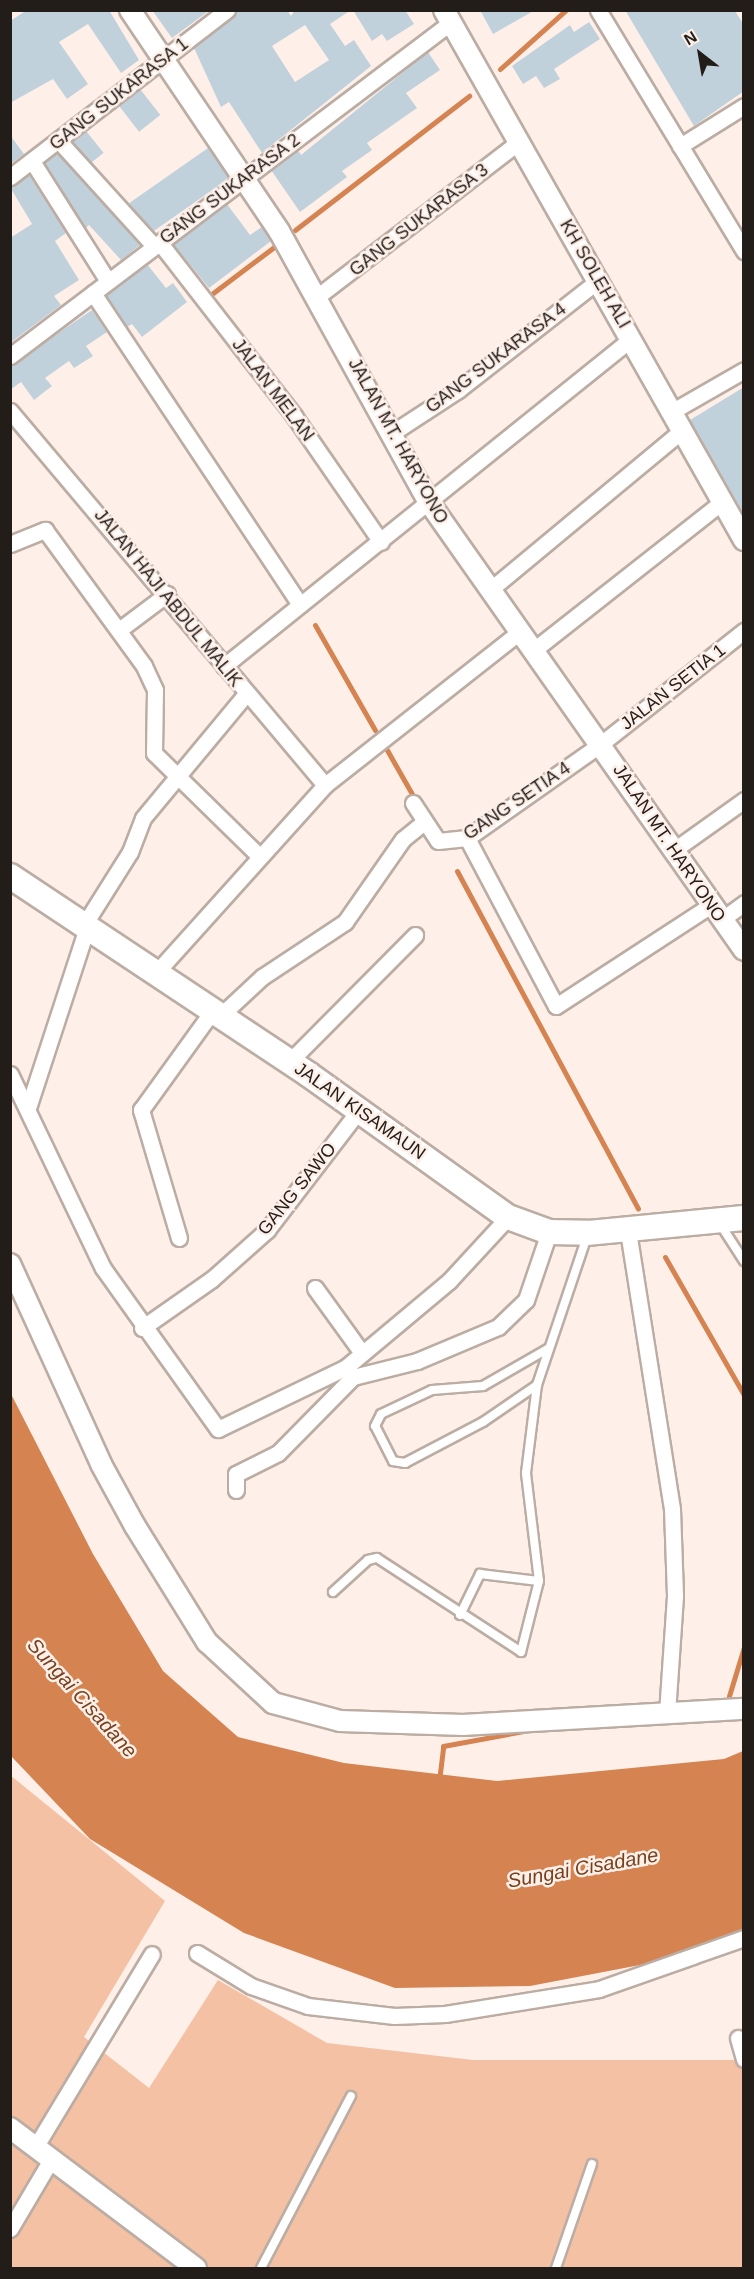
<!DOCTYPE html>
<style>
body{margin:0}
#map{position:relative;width:754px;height:2279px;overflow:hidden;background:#fef0e9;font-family:Arial,sans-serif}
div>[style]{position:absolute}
.green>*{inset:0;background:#f4c1a4}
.water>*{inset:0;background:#d58350}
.stream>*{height:5px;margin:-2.5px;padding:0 2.5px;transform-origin:2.5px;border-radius:2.5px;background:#d58350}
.building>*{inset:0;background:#c1d1db;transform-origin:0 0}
.roads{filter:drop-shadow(2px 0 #bcada4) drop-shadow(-2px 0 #bcada4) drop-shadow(0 2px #bcada4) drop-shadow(0 -2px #bcada4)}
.service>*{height:8px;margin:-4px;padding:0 4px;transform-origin:4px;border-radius:4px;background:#fff}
.minor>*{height:15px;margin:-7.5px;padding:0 7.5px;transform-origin:7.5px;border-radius:7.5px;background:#fff}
.tertiary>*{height:20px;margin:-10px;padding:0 10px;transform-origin:10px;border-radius:10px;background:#fff}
.primary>*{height:24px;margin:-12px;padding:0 12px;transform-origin:12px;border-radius:12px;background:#fff}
span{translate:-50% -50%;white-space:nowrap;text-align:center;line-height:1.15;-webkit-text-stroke:5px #fef0e9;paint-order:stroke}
.street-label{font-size:18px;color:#221d19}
.water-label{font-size:20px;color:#78411d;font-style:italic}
.frame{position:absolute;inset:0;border:12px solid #221d19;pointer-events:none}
.north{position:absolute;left:670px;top:24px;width:60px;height:60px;-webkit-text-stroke:4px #fef0e9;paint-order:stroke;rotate:329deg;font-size:16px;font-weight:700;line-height:24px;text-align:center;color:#221d19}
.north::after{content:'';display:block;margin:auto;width:21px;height:27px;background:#221d19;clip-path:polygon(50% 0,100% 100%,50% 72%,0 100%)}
</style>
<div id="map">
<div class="green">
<i style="clip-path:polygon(10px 1775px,165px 1901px,84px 2037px,149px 2088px,218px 1980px,327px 2043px,473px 2060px,743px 2060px,743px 2268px,11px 2268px)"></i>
</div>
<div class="water">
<i style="clip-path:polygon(10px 1392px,93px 1554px,163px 1671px,238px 1737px,344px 1763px,497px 1781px,724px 1759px,743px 1751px,743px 1935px,708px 1952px,530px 1986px,395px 1988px,244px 1933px,90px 1839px,11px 1756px)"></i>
</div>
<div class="stream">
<i style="left:500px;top:69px;width:89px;rotate:-41.8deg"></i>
<i style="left:295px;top:230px;width:220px;rotate:-37.6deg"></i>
<i style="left:213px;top:293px;width:76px;rotate:-37deg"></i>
<i style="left:315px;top:625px;width:121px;rotate:60.3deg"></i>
<i style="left:387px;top:750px;width:59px;rotate:60.4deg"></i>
<i style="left:457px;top:871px;width:383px;rotate:61.8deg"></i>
<i style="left:665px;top:1257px;width:159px;rotate:60.2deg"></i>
<i style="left:729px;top:1696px;width:51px;rotate:-73deg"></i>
<i style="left:439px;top:1781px;width:35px;rotate:-83deg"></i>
<i style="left:443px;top:1746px;width:87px;rotate:-10.5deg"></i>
</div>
<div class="building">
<i style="clip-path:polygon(27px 10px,109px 10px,139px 60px,121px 73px,88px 24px,59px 42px,88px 84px,67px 99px,53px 79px,10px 103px,10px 21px)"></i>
<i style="clip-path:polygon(152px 10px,210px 10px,172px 38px)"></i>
<i style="clip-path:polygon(evenodd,237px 10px,287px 10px,291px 16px,295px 10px,351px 10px,330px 24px,345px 46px,354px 40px,371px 66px,262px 153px,229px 102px,221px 107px,194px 48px,237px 10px,305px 25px,329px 60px,295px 82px,272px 46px,305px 25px)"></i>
<i style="clip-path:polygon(353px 10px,405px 10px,414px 24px,387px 41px,382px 34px,372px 41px)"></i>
<i style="clip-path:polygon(480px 10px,535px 10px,493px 34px)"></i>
<i style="clip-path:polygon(625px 10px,735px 11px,744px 25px,744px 91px,694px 126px)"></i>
<i style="clip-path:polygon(589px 22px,600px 39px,554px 69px,560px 79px,544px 88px,536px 76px,523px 84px,512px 66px,570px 25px,574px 32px)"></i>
<i style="clip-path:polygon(428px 52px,440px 70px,406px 93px,417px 108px,367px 143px,372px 150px,342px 171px,347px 177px,300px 212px,271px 170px,298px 150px,301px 155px)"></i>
<i style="left:140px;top:89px;width:33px;height:27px;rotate:52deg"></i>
<i style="left:86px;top:131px;width:28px;height:17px;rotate:51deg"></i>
<i style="clip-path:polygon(10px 135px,24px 154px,10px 164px)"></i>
<i style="left:208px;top:148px;width:37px;height:96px;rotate:55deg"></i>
<i style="clip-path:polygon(57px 153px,140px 245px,121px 260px,89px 225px,86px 228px,45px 163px)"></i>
<i style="clip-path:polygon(29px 175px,66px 233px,55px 241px,79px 280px,54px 296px,61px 305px,10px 343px,10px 238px,32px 224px,10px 187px)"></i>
<i style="clip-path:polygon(227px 204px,250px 235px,262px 227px,271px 241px,209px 288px,173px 244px)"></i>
<i style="clip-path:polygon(147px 264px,166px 288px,173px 283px,187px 302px,142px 337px,132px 324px,127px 327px,106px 295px)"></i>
<i style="clip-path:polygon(92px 310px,107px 332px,86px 346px,93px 356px,74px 368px,69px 361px,45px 378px,52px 386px,34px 400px,21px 382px,10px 390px,10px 366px)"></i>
<i style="clip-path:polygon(744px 387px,744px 515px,690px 420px)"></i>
</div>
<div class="roads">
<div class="service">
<i style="left:720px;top:1224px;width:44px;rotate:57deg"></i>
<i style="left:537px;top:1385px;width:65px;rotate:145.6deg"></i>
<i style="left:483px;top:1422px;width:88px;rotate:152.3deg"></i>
<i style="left:405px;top:1463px;width:12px;rotate:-171deg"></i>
<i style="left:393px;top:1461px;width:39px;rotate:-117deg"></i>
<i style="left:375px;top:1426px;width:13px;rotate:-63deg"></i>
<i style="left:381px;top:1414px;width:56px;rotate:-25.2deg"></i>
<i style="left:432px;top:1390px;width:51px;rotate:-4.5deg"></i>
<i style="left:483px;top:1386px;width:76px;rotate:-29.9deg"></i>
<i style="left:333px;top:1592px;width:47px;rotate:-42.4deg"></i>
<i style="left:368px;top:1560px;width:9px;rotate:-13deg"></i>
<i style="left:377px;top:1558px;width:172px;rotate:33.1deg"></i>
<i style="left:521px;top:1652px;width:73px;rotate:-75.8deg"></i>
<i style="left:539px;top:1581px;width:109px;rotate:-96.9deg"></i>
<i style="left:526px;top:1473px;width:89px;rotate:-82.9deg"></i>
<i style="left:537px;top:1385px;width:157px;rotate:-71.4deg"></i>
<i style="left:460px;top:1615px;width:46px;rotate:-64deg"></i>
<i style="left:480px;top:1574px;width:59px;rotate:6.8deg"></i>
<i style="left:261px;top:2268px;width:194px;rotate:-62.4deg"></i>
<i style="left:556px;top:2268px;width:110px;rotate:-70.9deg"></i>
</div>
<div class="minor">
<i style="left:598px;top:10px;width:282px;rotate:58.8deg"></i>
<i style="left:58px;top:140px;width:143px;rotate:47.8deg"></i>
<i style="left:680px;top:146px;width:75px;rotate:-32deg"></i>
<i style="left:32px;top:161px;width:142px;rotate:57.7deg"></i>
<i style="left:10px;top:177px;width:274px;rotate:-37.6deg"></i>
<i style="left:160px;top:243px;width:219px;rotate:52.2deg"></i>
<i style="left:294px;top:416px;width:153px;rotate:55.4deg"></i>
<i style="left:93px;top:293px;width:374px;rotate:56.4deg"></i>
<i style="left:318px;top:296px;width:253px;rotate:-37.5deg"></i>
<i style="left:10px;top:356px;width:552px;rotate:-37.12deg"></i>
<i style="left:10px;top:411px;width:489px;rotate:49.9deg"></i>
<i style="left:671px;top:412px;width:84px;rotate:-29.9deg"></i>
<i style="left:392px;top:433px;width:79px;rotate:-33.1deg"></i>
<i style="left:458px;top:390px;width:179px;rotate:-38deg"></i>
<i style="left:10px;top:544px;width:38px;rotate:-22deg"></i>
<i style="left:45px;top:530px;width:168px;rotate:53.9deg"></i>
<i style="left:144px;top:666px;width:26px;rotate:65deg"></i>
<i style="left:155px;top:690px;width:63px;rotate:90.9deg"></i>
<i style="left:154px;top:753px;width:146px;rotate:44.4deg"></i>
<i style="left:491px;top:589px;width:246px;rotate:-39.7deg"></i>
<i style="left:119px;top:630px;width:60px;rotate:-36.9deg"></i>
<i style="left:535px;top:649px;width:238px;rotate:-38.2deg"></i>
<i style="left:224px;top:666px;width:523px;rotate:-38.8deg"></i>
<i style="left:413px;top:803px;width:45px;rotate:56.7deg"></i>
<i style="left:438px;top:841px;width:29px;rotate:-6deg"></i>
<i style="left:467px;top:838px;width:165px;rotate:-35.1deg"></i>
<i style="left:602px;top:743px;width:181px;rotate:-38.3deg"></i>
<i style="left:467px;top:838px;width:190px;rotate:62.1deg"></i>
<i style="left:556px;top:1006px;width:185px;rotate:-33.1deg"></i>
<i style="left:674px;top:850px;width:86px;rotate:-35.5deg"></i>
<i style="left:721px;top:920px;width:29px;rotate:-36deg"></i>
<i style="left:84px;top:925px;width:86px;rotate:-57.8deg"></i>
<i style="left:130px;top:852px;width:36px;rotate:-69deg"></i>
<i style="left:143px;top:818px;width:161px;rotate:-50.3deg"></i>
<i style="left:154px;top:975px;width:256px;rotate:-48deg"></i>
<i style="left:325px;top:785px;width:249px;rotate:-38.2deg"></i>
<i style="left:219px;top:1017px;width:59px;rotate:-42.9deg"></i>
<i style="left:262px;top:977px;width:100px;rotate:-33.5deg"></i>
<i style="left:345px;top:922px;width:101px;rotate:-55.1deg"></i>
<i style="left:403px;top:839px;width:26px;rotate:-39deg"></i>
<i style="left:289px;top:1062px;width:179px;rotate:-45.2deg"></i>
<i style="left:10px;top:1074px;width:215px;rotate:64.4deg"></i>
<i style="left:103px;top:1268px;width:198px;rotate:54.5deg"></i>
<i style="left:218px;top:1429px;width:141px;rotate:-25.7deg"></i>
<i style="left:345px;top:1368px;width:136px;rotate:-39.9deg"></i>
<i style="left:449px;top:1281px;width:87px;rotate:-47.3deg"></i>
<i style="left:28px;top:1108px;width:189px;rotate:-71.9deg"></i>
<i style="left:628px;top:1231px;width:281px;rotate:81deg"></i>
<i style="left:672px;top:1509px;width:87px;rotate:88deg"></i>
<i style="left:675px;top:1596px;width:116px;rotate:93.9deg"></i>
<i style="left:179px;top:1238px;width:134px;rotate:-106.5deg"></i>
<i style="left:141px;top:1110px;width:120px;rotate:-54.2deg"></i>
<i style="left:315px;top:1288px;width:80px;rotate:54.1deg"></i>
<i style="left:142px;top:1328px;width:85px;rotate:-35deg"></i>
<i style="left:212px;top:1279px;width:74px;rotate:-41.7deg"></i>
<i style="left:267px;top:1230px;width:151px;rotate:-52.5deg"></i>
<i style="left:345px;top:1368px;width:12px;rotate:48deg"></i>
<i style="left:353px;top:1377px;width:66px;rotate:-14deg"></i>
<i style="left:417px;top:1361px;width:88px;rotate:-22.8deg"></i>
<i style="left:498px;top:1327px;width:39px;rotate:-44deg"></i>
<i style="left:526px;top:1300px;width:72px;rotate:-71.3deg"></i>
<i style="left:236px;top:1490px;width:16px;rotate:-90deg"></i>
<i style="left:236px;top:1474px;width:47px;rotate:-26.6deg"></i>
<i style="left:278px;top:1453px;width:107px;rotate:-45.4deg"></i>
<i style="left:197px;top:1953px;width:63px;rotate:31.4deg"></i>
<i style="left:251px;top:1986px;width:60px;rotate:19.3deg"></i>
<i style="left:308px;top:2006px;width:87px;rotate:6.6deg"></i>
<i style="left:394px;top:2016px;width:51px;rotate:-2.2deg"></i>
<i style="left:445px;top:2014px;width:156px;rotate:-9.2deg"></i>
<i style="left:599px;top:1989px;width:154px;rotate:-19.4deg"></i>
<i style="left:738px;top:2038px;width:22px;rotate:74deg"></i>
<i style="left:36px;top:2146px;width:224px;rotate:-58.9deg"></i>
<i style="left:10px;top:2229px;width:82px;rotate:-59.4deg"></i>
</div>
<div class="tertiary">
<i style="left:130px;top:10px;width:267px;rotate:56deg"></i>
<i style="left:279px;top:231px;width:308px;rotate:61.1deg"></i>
<i style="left:428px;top:501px;width:549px;rotate:54.86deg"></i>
<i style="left:444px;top:10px;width:609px;rotate:60.49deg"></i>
<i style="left:10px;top:1264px;width:220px;rotate:65.5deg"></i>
<i style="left:101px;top:1464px;width:71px;rotate:61.3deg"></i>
<i style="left:135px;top:1526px;width:137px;rotate:58.2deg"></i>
<i style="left:207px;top:1642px;width:90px;rotate:42.7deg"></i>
<i style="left:273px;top:1703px;width:69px;rotate:15deg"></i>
<i style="left:340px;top:1721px;width:124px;rotate:1.8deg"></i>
<i style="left:464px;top:1725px;width:280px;rotate:-3.3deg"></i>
<i style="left:10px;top:2128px;width:233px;rotate:37deg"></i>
</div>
<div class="primary">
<i style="left:10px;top:876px;width:358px;rotate:33.6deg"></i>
<i style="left:308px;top:1074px;width:246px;rotate:35.6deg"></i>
<i style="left:508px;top:1217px;width:44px;rotate:20.1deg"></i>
<i style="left:549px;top:1232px;width:39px;rotate:1deg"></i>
<i style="left:588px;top:1233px;width:157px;rotate:-5.5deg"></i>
</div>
</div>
<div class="street-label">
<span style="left:119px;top:94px;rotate:-38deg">GANG SUKARASA 1</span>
<span style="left:230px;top:189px;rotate:-37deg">GANG SUKARASA 2</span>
<span style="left:419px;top:220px;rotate:-38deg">GANG SUKARASA 3</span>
<span style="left:595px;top:274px;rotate:60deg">KH SOLEH ALI</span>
<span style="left:496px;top:358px;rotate:-37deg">GANG SUKARASA 4</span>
<span style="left:273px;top:390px;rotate:53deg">JALAN MELAN</span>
<span style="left:398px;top:441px;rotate:61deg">JALAN MT. HARYONO</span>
<span style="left:168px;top:598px;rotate:51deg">JALAN HAJI ABDUL MALIK</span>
<span style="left:673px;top:687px;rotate:-38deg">JALAN SETIA 1</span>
<span style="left:517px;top:801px;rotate:-34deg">GANG SETIA 4</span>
<span style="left:669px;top:843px;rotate:56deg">JALAN MT. HARYONO</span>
<span style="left:360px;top:1111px;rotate:35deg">JALAN KISAMAUN</span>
<span style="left:297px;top:1189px;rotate:-51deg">GANG SAWO</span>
</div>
<div class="water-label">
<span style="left:82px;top:1698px;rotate:48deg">Sungai Cisadane</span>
<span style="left:583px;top:1868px;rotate:-10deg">Sungai Cisadane</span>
</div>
<div class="frame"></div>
<div class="north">N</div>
</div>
